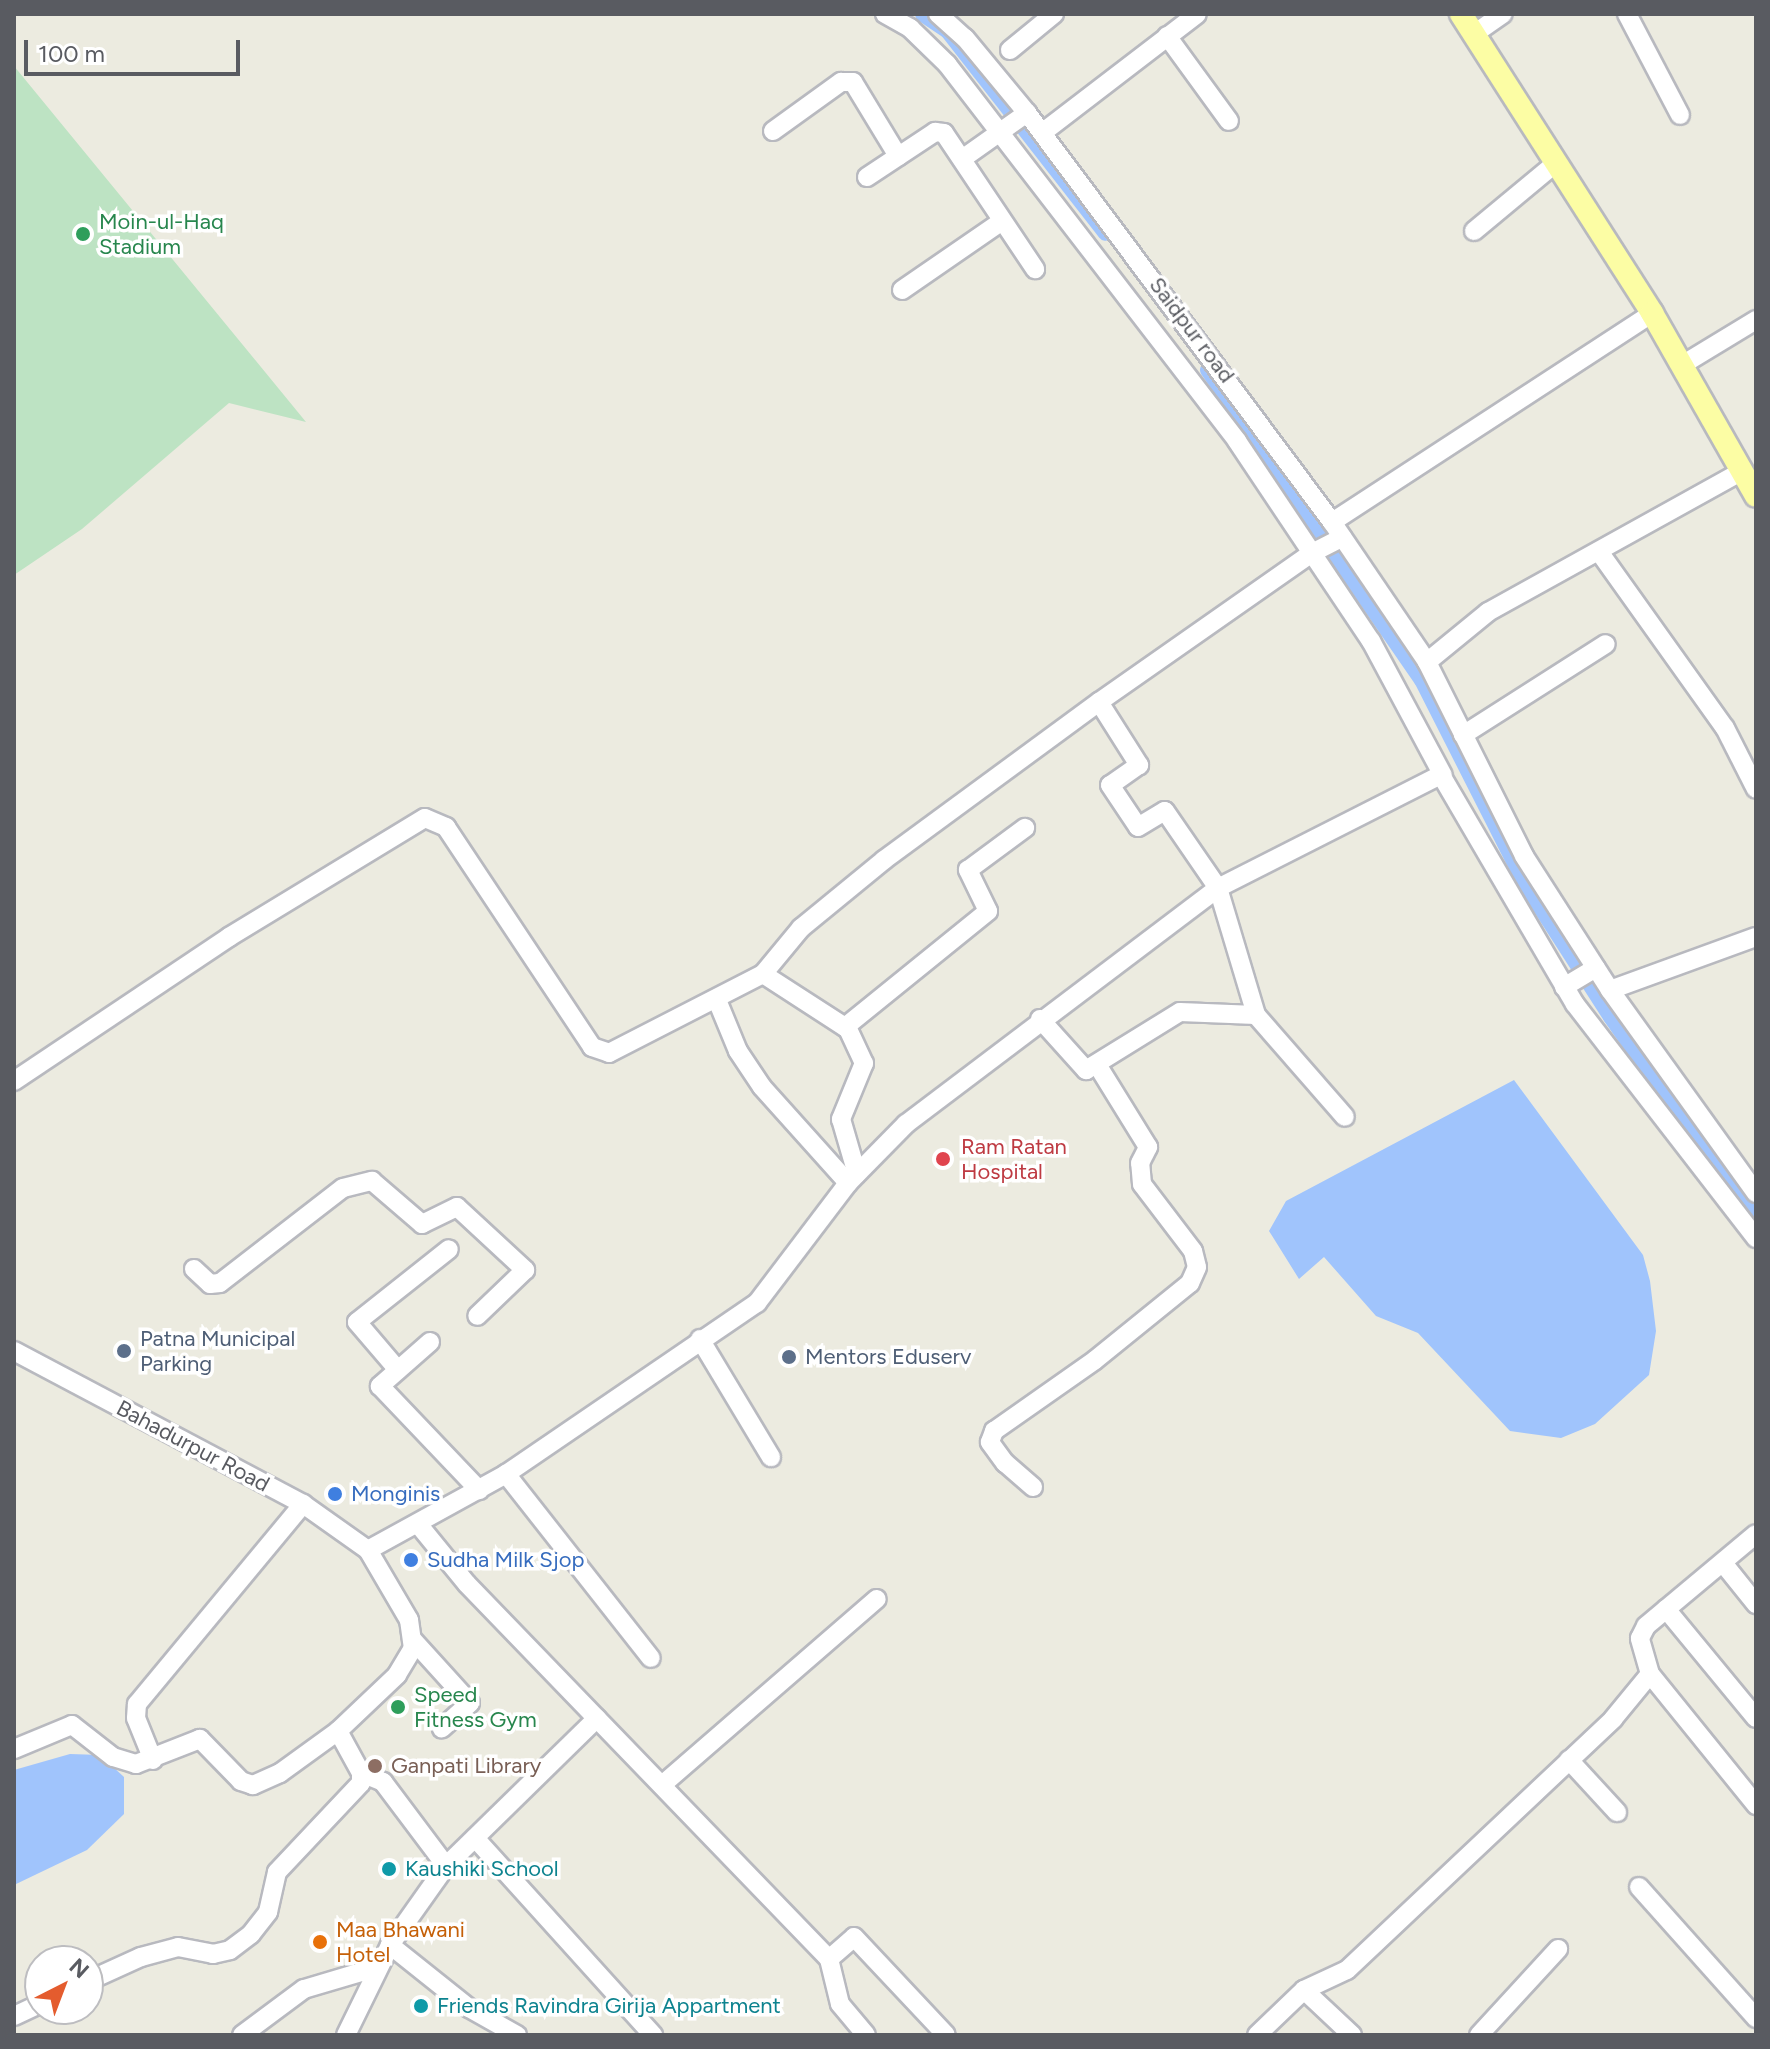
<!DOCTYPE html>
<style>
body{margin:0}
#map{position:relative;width:1770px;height:2049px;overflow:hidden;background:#ecebe0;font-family:Figtree,sans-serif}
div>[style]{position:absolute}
.green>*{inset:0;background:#bde3c3}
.water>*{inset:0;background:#a0c4fc}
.canal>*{height:16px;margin:-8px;padding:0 8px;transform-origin:8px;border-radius:8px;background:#a0c4fc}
.roads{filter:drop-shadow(2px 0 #b8b9bf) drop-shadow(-2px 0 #b8b9bf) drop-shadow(0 2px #b8b9bf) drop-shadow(0 -2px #b8b9bf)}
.minor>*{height:18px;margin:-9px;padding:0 9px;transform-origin:9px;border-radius:9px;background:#fff}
.major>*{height:22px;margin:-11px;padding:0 11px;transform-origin:11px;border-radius:11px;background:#fcfda4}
.dots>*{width:22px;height:22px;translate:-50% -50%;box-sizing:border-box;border:4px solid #fff;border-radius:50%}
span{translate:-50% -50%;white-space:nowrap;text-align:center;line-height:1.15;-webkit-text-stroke:7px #fff;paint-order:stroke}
.leisure-label{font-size:22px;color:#27864d}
.left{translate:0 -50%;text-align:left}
.street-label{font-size:22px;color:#595b61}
.health-label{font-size:22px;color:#be3a42}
.service-label{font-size:22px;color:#4e5e75}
.shop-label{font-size:22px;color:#366cbe}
.education-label{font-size:22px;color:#785e54}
.culture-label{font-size:22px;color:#0d838f}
.food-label{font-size:22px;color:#c56008}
.frame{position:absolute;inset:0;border:16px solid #595b61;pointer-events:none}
.north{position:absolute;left:24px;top:1945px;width:80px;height:80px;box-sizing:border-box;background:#fff;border:2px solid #bdbdc0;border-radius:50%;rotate:42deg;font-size:22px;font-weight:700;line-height:32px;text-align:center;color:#595b61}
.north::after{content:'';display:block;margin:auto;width:28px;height:36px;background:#e45c2e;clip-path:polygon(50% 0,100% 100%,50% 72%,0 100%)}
.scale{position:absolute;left:24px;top:40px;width:216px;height:36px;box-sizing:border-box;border:4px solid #595b61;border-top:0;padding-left:10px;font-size:24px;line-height:28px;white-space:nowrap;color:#595b61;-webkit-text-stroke:6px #fff;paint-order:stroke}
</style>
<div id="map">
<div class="green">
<i style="clip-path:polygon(14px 66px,306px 422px,229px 403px,82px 529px,14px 575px)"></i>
</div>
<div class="water">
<i style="clip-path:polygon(1514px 1080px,1643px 1255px,1650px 1281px,1656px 1331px,1649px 1375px,1595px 1424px,1561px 1438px,1510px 1431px,1418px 1333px,1376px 1316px,1324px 1257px,1299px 1279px,1269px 1231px,1286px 1201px)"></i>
<i style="clip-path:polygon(70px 1754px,100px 1755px,124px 1777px,124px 1814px,87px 1850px,14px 1885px,14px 1770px)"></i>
</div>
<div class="canal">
<i style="left:923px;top:14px;width:30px;rotate:34deg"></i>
<i style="left:948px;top:31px;width:256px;rotate:52deg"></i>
<i style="left:1208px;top:370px;width:377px;rotate:55.4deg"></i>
<i style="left:1422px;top:680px;width:228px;rotate:63.1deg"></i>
<i style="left:1525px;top:883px;width:159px;rotate:57.3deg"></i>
<i style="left:1611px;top:1017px;width:186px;rotate:54.9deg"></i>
<i style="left:1718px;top:1169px;width:57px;rotate:47.9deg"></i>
</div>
<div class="roads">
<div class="minor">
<i style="left:885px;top:14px;width:29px;rotate:29deg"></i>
<i style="left:910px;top:28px;width:52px;rotate:44.2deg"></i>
<i style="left:947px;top:64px;width:476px;rotate:52.4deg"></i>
<i style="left:1237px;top:441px;width:241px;rotate:56.2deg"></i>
<i style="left:1371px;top:641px;width:152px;rotate:61.8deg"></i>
<i style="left:938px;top:14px;width:36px;rotate:42deg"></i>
<i style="left:965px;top:38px;width:97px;rotate:50.4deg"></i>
<i style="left:1027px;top:113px;width:510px;rotate:53.29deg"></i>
<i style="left:1332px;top:522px;width:169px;rotate:55.8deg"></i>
<i style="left:1427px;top:662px;width:217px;rotate:63.4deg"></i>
<i style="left:1524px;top:856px;width:159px;rotate:57.3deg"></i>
<i style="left:1610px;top:990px;width:250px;rotate:54.3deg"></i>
<i style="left:1627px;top:14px;width:114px;rotate:62.3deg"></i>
<i style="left:1474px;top:34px;width:35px;rotate:-35deg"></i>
<i style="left:1167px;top:36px;width:105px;rotate:53.9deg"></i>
<i style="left:1010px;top:50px;width:57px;rotate:-39.3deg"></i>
<i style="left:773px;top:131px;width:84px;rotate:-35.8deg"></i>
<i style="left:841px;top:82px;width:12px"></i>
<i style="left:853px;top:82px;width:87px;rotate:58.7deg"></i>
<i style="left:1042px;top:133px;width:195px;rotate:-37.5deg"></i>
<i style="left:962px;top:159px;width:80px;rotate:-35.3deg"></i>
<i style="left:867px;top:177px;width:82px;rotate:-33.5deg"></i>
<i style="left:935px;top:132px;width:9px;rotate:6deg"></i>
<i style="left:944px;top:133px;width:164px;rotate:56.2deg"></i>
<i style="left:1474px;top:231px;width:107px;rotate:-39.7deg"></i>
<i style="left:902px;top:290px;width:121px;rotate:-34.6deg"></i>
<i style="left:1682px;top:365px;width:87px;rotate:-31.3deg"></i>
<i style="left:1332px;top:522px;width:382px;rotate:-33.1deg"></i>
<i style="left:1600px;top:553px;width:215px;rotate:54.5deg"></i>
<i style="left:1725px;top:728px;width:68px;rotate:63.1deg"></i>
<i style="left:1427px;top:662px;width:79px;rotate:-39.3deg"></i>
<i style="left:1488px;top:612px;width:291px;rotate:-29deg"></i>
<i style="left:1099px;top:702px;width:75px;rotate:57.6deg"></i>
<i style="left:1139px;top:765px;width:35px;rotate:145deg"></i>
<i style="left:1110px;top:785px;width:50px;rotate:56.3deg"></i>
<i style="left:1138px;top:827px;width:31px;rotate:-31deg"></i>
<i style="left:1165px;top:811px;width:93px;rotate:55.5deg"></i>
<i style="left:1218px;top:888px;width:133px;rotate:73.3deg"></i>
<i style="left:1256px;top:1015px;width:135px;rotate:48.9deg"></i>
<i style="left:1463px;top:735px;width:169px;rotate:-32.5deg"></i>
<i style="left:763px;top:974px;width:101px;rotate:32.9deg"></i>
<i style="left:848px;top:1029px;width:38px;rotate:65deg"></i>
<i style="left:864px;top:1063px;width:61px;rotate:112.3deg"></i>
<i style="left:841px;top:1119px;width:57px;rotate:73.8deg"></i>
<i style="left:1564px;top:987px;width:37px;rotate:-31deg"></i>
<i style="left:1610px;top:990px;width:155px;rotate:-20deg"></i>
<i style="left:717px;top:1000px;width:55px;rotate:67.6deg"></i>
<i style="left:738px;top:1051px;width:43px;rotate:56.3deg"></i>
<i style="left:762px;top:1087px;width:129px;rotate:48.1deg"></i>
<i style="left:1040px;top:1019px;width:69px;rotate:48deg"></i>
<i style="left:1086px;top:1070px;width:110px;rotate:-31.7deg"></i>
<i style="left:1180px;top:1012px;width:76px;rotate:2.3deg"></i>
<i style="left:845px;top:1027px;width:184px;rotate:-39deg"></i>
<i style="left:988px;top:911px;width:46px;rotate:-116deg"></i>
<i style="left:968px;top:870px;width:71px;rotate:-36.4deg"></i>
<i style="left:14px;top:1081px;width:259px;rotate:-33.8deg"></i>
<i style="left:229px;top:937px;width:229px;rotate:-31.3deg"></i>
<i style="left:425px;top:818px;width:23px;rotate:23deg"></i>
<i style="left:446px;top:827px;width:264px;rotate:56.4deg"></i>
<i style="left:592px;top:1047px;width:18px;rotate:19deg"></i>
<i style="left:609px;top:1053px;width:173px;rotate:-27.2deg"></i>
<i style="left:763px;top:974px;width:60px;rotate:-50.4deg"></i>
<i style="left:801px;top:928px;width:107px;rotate:-39.3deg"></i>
<i style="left:884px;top:860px;width:267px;rotate:-36.3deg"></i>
<i style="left:1099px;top:702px;width:260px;rotate:-35deg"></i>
<i style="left:1312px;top:553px;width:34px;rotate:-27deg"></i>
<i style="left:194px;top:1269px;width:22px;rotate:43deg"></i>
<i style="left:210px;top:1284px;width:10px;rotate:-6deg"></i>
<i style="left:220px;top:1283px;width:155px;rotate:-37.7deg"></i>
<i style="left:343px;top:1188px;width:30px;rotate:-14deg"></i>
<i style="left:372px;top:1181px;width:66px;rotate:40.7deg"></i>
<i style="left:422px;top:1224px;width:39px;rotate:-26deg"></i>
<i style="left:457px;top:1207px;width:93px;rotate:42.8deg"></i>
<i style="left:525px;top:1270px;width:66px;rotate:136.2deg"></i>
<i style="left:700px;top:1339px;width:138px;rotate:59deg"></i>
<i style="left:430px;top:1342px;width:67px;rotate:138.7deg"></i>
<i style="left:380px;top:1386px;width:144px;rotate:46.4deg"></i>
<i style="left:14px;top:1351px;width:327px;rotate:27.9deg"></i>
<i style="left:303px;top:1504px;width:80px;rotate:35.3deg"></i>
<i style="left:368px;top:1550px;width:81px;rotate:59.6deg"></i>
<i style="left:409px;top:1620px;width:28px;rotate:82deg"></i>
<i style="left:413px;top:1648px;width:31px;rotate:121deg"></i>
<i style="left:397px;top:1675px;width:81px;rotate:136.5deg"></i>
<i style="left:338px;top:1731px;width:72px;rotate:144.1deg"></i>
<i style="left:280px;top:1773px;width:30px;rotate:156deg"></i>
<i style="left:253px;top:1785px;width:13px;rotate:-162deg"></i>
<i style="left:241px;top:1781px;width:59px;rotate:-134.3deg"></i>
<i style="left:200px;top:1739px;width:69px;rotate:158.7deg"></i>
<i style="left:136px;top:1764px;width:24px;rotate:-163deg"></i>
<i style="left:113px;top:1757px;width:52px;rotate:-142deg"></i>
<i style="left:72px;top:1725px;width:63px;rotate:157.5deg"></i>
<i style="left:398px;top:1370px;width:63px;rotate:-130.5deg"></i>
<i style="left:357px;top:1322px;width:117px;rotate:-38.4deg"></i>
<i style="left:506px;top:1474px;width:234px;rotate:51.8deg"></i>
<i style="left:1033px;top:1487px;width:37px;rotate:-139deg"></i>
<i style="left:1005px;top:1463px;width:26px;rotate:-126deg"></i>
<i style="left:990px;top:1442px;width:12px;rotate:-70deg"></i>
<i style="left:994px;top:1431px;width:123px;rotate:-35.1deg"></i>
<i style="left:1095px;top:1360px;width:122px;rotate:-39deg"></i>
<i style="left:1190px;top:1283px;width:17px;rotate:-66deg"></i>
<i style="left:1197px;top:1267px;width:16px;rotate:-104deg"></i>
<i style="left:1193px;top:1251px;width:84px;rotate:-127.3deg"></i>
<i style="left:1142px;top:1184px;width:21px;rotate:-95deg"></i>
<i style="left:1140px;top:1163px;width:18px;rotate:-63deg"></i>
<i style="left:1148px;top:1147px;width:95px;rotate:-121.7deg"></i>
<i style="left:418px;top:1524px;width:77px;rotate:50.8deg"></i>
<i style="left:467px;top:1584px;width:521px;rotate:46.01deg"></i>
<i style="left:829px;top:1959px;width:46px;rotate:76.3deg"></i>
<i style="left:840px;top:2004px;width:40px;rotate:50deg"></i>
<i style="left:368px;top:1550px;width:158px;rotate:-28.8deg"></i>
<i style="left:506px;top:1474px;width:304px;rotate:-34.3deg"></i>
<i style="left:757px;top:1303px;width:151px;rotate:-52.8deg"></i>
<i style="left:848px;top:1183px;width:83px;rotate:-45.5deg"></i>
<i style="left:906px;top:1124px;width:391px;rotate:-37.1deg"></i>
<i style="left:1218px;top:888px;width:250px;rotate:-26.9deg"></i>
<i style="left:1441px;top:775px;width:265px;rotate:59.7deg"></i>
<i style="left:1575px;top:1004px;width:296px;rotate:52.3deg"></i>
<i style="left:1723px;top:1563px;width:53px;rotate:51.2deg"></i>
<i style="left:1666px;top:1609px;width:141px;rotate:50.5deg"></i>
<i style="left:412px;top:1639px;width:86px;rotate:47.8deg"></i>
<i style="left:470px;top:1703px;width:38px;rotate:138deg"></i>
<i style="left:1650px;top:1674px;width:169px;rotate:51deg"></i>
<i style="left:153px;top:1760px;width:45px;rotate:-112deg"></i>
<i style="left:136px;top:1718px;width:14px;rotate:-86deg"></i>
<i style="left:137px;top:1704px;width:260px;rotate:-50.3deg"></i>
<i style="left:1569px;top:1760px;width:71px;rotate:47.3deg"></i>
<i style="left:361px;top:1773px;width:24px;rotate:22deg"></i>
<i style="left:383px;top:1782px;width:105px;rotate:53.1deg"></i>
<i style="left:662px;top:1785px;width:284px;rotate:-40.9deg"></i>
<i style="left:475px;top:1838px;width:266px;rotate:47.9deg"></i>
<i style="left:1639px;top:1887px;width:176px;rotate:48.2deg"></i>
<i style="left:390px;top:1945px;width:101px;rotate:38.6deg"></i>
<i style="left:469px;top:2008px;width:55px;rotate:29.4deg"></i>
<i style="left:829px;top:1959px;width:33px;rotate:-41deg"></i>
<i style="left:854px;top:1937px;width:134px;rotate:46.8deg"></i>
<i style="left:88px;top:1981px;width:58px;rotate:-24.4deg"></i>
<i style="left:141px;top:1957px;width:38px;rotate:-15deg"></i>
<i style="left:178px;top:1947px;width:36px;rotate:11deg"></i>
<i style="left:213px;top:1954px;width:17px;rotate:-13deg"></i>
<i style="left:230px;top:1950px;width:26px;rotate:-37deg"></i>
<i style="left:251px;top:1934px;width:28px;rotate:-52deg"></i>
<i style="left:268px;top:1912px;width:41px;rotate:-77.3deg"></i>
<i style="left:277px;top:1872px;width:122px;rotate:-46.7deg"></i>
<i style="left:361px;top:1783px;width:10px;rotate:-90deg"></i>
<i style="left:361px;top:1773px;width:48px;rotate:-118.7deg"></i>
<i style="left:1304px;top:1990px;width:66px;rotate:43.2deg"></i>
<i style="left:14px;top:2016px;width:29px;rotate:-25deg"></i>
<i style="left:242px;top:2035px;width:77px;rotate:-36.6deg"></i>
<i style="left:304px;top:1989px;width:77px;rotate:-16.6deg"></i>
<i style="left:346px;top:2035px;width:100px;rotate:-63.9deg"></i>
<i style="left:390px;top:1945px;width:97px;rotate:-54.7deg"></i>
<i style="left:446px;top:1866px;width:211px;rotate:-44.4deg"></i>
<i style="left:1257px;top:2035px;width:65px;rotate:-43.8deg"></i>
<i style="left:1304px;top:1990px;width:47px;rotate:-24.9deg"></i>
<i style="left:1347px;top:1970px;width:366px;rotate:-43.3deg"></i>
<i style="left:1613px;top:1719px;width:58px;rotate:-50.6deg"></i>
<i style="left:1650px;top:1674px;width:37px;rotate:-106deg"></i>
<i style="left:1640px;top:1638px;width:13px;rotate:-63deg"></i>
<i style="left:1646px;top:1626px;width:143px;rotate:-39.9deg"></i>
<i style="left:1479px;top:2035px;width:117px;rotate:-47.4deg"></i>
</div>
<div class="major">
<i style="left:1461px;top:14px;width:355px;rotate:57.4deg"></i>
<i style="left:1652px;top:313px;width:210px;rotate:60.4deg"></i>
</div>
</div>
<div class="dots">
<i style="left:83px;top:234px;background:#2e9e5b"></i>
<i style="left:943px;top:1159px;background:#e0444e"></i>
<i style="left:124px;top:1351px;background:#5c6f8a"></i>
<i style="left:789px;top:1357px;background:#5c6f8a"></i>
<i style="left:335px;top:1494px;background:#3f7fe0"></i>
<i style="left:411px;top:1560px;background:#3f7fe0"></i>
<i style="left:398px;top:1707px;background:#2e9e5b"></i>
<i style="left:375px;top:1766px;background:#8d6e63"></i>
<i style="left:389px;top:1869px;background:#0f9aa8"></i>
<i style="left:320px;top:1942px;background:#e8710a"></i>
<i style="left:421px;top:2006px;background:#0f9aa8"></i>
</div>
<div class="leisure-label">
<span class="left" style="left:99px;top:234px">Moin-ul-Haq<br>Stadium</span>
<span class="left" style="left:414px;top:1707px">Speed<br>Fitness Gym</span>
</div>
<div class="street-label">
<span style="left:1192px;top:330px;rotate:53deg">Saidpur road</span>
<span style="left:193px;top:1446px;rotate:28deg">Bahadurpur Road</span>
</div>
<div class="health-label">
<span class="left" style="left:961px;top:1159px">Ram Ratan<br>Hospital</span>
</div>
<div class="service-label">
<span class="left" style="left:140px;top:1351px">Patna Municipal<br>Parking</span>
<span class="left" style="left:805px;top:1357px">Mentors Eduserv</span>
</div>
<div class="shop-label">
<span class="left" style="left:351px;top:1494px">Monginis</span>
<span class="left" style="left:427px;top:1560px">Sudha Milk Sjop</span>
</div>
<div class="education-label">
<span class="left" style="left:391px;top:1766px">Ganpati Library</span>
</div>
<div class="culture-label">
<span class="left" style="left:405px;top:1869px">Kaushiki School</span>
<span class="left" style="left:437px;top:2006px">Friends Ravindra Girija Appartment</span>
</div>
<div class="food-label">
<span class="left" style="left:336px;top:1942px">Maa Bhawani<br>Hotel</span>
</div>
<div class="frame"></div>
<div class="north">N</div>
<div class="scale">100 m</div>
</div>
